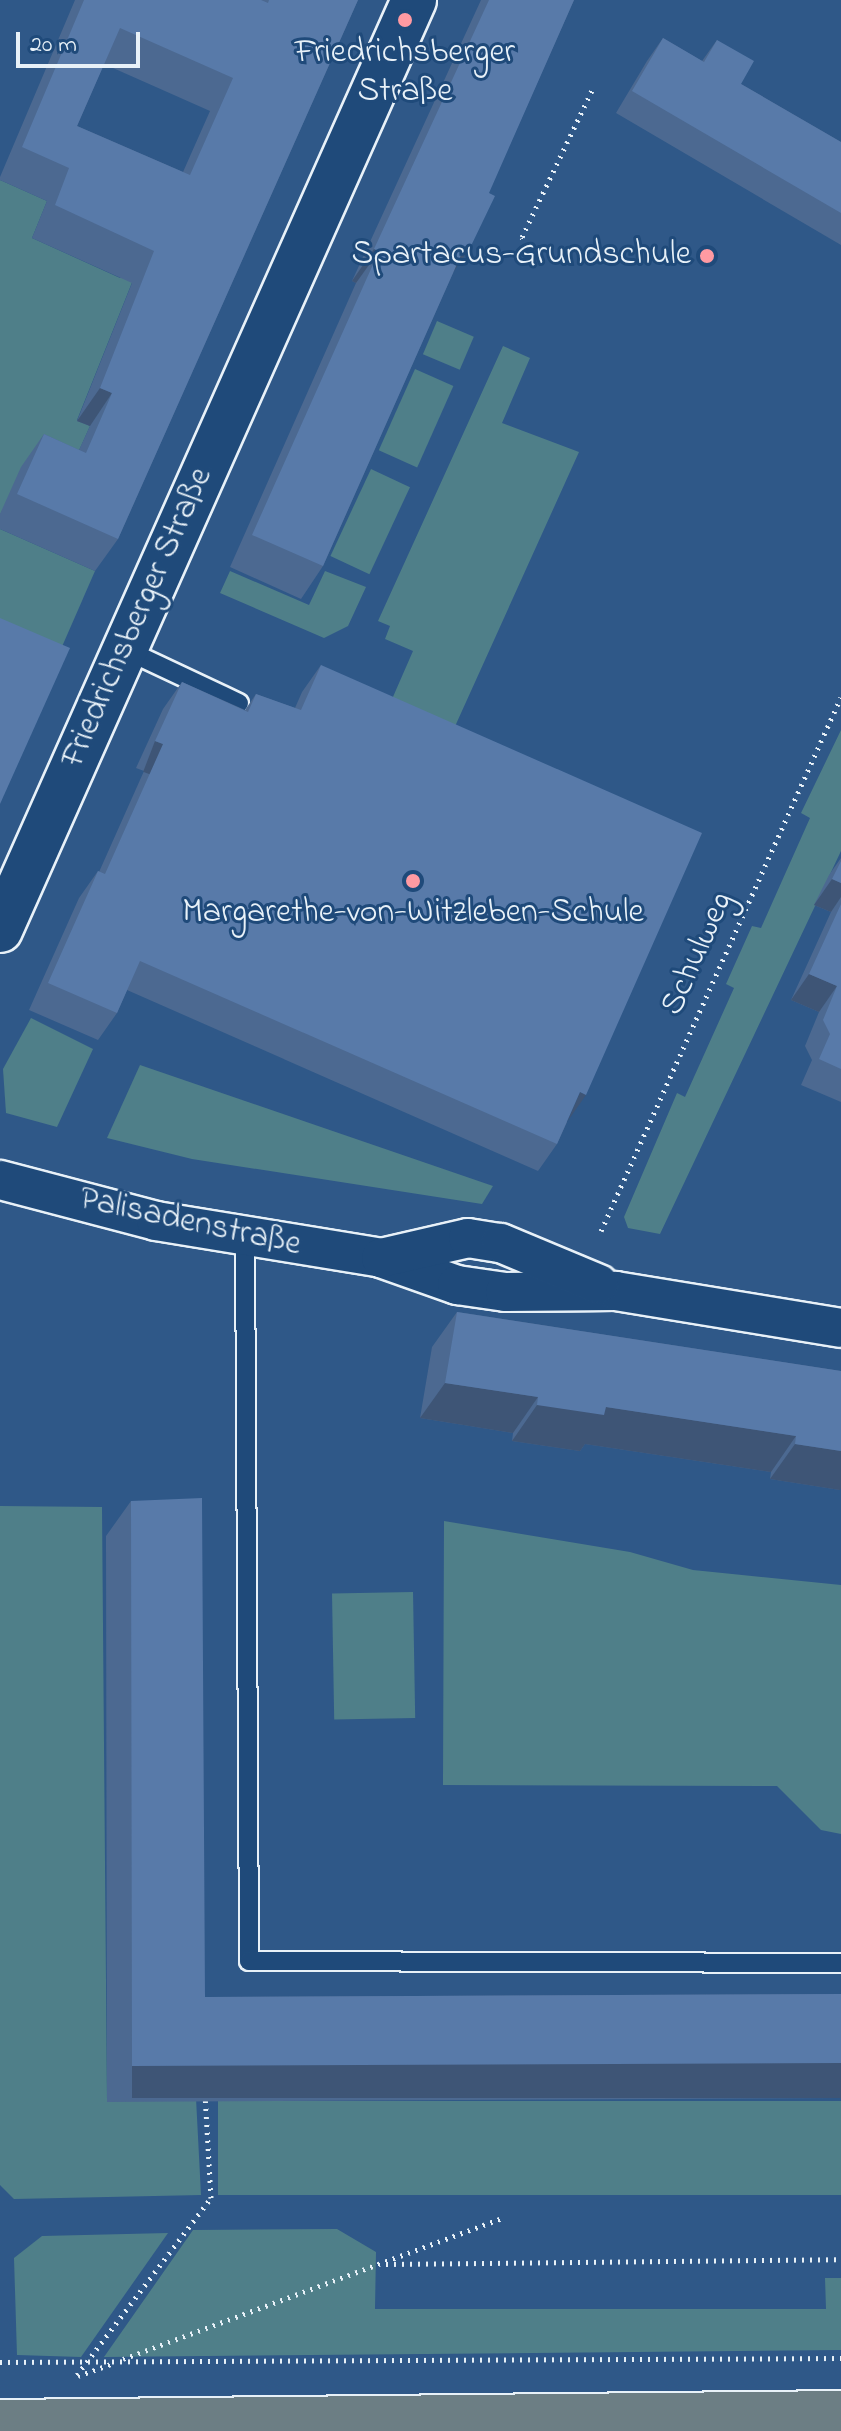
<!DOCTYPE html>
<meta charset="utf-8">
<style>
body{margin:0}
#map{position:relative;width:841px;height:2431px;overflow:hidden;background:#2f5888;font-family:"Indie Flower",sans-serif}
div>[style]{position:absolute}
.green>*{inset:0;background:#4f7f89;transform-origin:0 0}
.path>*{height:5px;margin-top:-2.5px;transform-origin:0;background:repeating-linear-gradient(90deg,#e8f1f8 0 2px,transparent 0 8px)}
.roads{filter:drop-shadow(2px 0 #e8f1f8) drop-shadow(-2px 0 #e8f1f8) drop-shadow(0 2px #e8f1f8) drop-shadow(0 -2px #e8f1f8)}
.service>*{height:18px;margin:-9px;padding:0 9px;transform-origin:9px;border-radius:9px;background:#1f4a7a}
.minor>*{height:38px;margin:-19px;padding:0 19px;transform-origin:19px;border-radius:19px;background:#1f4a7a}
.tertiary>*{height:44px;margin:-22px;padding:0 22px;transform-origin:22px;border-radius:22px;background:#1f4a7a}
.primary>*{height:44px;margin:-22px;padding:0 22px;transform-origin:22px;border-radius:22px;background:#6c7e84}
.wall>*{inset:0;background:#4c6991}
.shaded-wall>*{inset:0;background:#3e5576;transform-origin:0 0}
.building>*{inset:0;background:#587aa9}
.dots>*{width:22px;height:22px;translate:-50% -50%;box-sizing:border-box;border:4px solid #1f4a7a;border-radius:50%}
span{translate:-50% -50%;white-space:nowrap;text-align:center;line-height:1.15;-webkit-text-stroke:6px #1f4a7a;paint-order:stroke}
.poi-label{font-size:34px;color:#e8f1f8}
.right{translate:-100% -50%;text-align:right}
.street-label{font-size:34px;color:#e8f1f8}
.scale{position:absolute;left:16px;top:32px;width:124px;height:36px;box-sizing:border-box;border:4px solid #e8f1f8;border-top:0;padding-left:10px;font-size:24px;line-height:28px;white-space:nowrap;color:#e8f1f8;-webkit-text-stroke:6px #1f4a7a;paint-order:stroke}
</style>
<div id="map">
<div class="green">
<i style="clip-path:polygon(0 180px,47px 201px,32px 238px,120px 278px,131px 266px,137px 270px,77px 420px,90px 426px,63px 486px,0 514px)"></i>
<i style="left:437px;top:321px;width:40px;height:36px;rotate:23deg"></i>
<i style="clip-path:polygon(503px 346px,530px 358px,502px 423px,579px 452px,452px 733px,389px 706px,413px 651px,385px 639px,390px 626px,378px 621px)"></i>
<i style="left:415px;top:369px;width:42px;height:89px;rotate:24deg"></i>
<i style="left:371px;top:469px;width:43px;height:96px;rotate:25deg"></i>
<i style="clip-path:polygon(0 529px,95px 571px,47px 681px,0 660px)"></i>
<i style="clip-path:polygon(230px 571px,309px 605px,325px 571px,366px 587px,348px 626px,324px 638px,220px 593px)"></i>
<i style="clip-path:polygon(841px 730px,841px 851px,660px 1234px,628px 1228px,624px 1217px,677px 1093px,685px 1097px,734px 988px,726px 984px,752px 926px,761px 928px,810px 818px,801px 813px)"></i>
<i style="clip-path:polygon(31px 1018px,93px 1049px,57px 1127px,6px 1113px,3px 1069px)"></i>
<i style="clip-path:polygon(140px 1065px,493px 1186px,482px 1204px,192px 1159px,107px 1138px)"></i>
<i style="clip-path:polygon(0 1506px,102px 1507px,107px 2101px,196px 2098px,201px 2195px,14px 2199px,0 2185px)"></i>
<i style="clip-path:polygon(444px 1521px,630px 1552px,693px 1570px,841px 1585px,841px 1834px,821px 1830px,777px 1786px,443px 1785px)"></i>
<i style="left:413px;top:1592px;width:126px;height:81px;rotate:89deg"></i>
<i style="left:841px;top:2101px;width:94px;height:623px;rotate:90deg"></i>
<i style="clip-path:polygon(337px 2229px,376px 2252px,375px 2309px,826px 2309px,825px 2278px,841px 2278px,841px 2350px,104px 2357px,193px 2230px)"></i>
<i style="clip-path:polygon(168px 2233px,81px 2357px,17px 2355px,14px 2258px,42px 2236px)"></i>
</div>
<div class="path">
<i style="left:529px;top:253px;width:17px;rotate:-114deg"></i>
<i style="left:522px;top:237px;width:165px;rotate:-64.5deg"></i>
<i style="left:601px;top:1231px;width:585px;rotate:-65.8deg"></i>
<i style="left:386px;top:2264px;width:455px;rotate:-0.6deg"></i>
<i style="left:123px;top:2359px;width:405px;rotate:-20.4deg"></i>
<i style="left:0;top:2362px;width:841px;rotate:-0.27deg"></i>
<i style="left:77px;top:2375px;width:222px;rotate:-52.9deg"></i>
<i style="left:211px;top:2198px;width:103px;rotate:-93.3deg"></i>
<i style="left:78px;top:2376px;width:37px;rotate:-20deg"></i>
</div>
<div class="roads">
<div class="service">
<i style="left:124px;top:649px;width:127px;rotate:25.2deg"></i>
<i style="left:245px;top:1238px;width:723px;rotate:89.68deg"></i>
<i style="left:249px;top:1961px;width:592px;rotate:0.19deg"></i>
</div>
<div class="minor">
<i style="left:0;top:1180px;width:161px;rotate:14.7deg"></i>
<i style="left:156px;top:1221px;width:228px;rotate:9.3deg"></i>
<i style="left:381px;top:1258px;width:81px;rotate:19.6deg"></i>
<i style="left:457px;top:1285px;width:49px;rotate:8.3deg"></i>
<i style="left:505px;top:1292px;width:111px;rotate:-0.5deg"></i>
<i style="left:616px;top:1291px;width:228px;rotate:9.3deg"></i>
<i style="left:381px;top:1258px;width:89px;rotate:-12.9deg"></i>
<i style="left:468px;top:1238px;width:33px;rotate:9deg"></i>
<i style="left:501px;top:1243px;width:106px;rotate:22.7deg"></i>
</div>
<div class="tertiary">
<i style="left:0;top:930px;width:1018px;rotate:-66deg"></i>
</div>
<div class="primary">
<i style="left:0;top:2422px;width:841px;rotate:-0.61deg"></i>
</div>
</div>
<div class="wall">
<i style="clip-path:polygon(evenodd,75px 0,358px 0,118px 539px,95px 571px,0 529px,0 514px,21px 467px,44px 434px,79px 450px,90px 426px,77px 421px,132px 283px,32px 238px,47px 201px,0 180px,0 177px,75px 0,104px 64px,210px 111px,183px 172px,77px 126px,104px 64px)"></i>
<i style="clip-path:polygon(481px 0,574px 0,323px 566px,301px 599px,230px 567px,356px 283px,352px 281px)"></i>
<i style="clip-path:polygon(663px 38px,702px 61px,717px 40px,741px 84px,841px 142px,841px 245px,616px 113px,647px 61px)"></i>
<i style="clip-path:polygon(321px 665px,567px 1122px,557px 1144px,538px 1171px,127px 990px,117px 1013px,98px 1040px,29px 1010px,79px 898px,98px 871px,99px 872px,144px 771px,136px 768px,163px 709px,182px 682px,245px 710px,256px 694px,295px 708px,302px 692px)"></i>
<i style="clip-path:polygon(841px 858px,841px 1102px,801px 1085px,812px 1060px,805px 1046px,819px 1012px,791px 1000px,831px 912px,814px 905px,829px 875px)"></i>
<i style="clip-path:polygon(457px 1312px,841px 1371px,840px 1490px,770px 1479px,771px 1472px,585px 1444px,580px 1451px,512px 1441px,513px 1433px,420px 1418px,432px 1347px)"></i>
<i style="clip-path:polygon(131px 1501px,205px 1997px,841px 1994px,841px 2098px,107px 2102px,106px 1536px)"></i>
</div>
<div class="shaded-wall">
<i style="clip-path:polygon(465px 246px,470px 248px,447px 281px)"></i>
<i style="clip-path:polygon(374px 249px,379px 251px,356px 283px,352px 281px)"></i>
<i style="clip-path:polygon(100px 388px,112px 393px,90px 426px,77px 421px)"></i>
<i style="left:155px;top:741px;width:9px;height:33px;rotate:21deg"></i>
<i style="clip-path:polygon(832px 879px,841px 883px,841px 897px,831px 912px,814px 905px)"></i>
<i style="clip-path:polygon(809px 974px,837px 986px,819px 1012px,791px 1000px)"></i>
<i style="clip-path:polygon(580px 1092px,586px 1095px,567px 1122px)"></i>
<i style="clip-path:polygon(445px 1383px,538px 1397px,513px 1433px,420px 1418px)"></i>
<i style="clip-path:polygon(537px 1405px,606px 1407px,796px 1436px,771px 1472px,585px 1444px,580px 1451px,512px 1441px)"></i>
<i style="clip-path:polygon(795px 1444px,841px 1451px,841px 1488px,840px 1490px,770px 1479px)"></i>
<i style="left:841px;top:2063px;width:35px;height:709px;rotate:90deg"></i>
</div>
<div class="building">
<i style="clip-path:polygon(evenodd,84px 0,261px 0,268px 3px,269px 0,358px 0,118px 539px,17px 494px,44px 434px,86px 453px,112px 393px,100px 388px,154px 251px,55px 205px,69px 168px,22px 147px,84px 0,120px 28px,233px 78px,190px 175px,77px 126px,120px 28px)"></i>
<i style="clip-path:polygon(489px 0,574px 0,489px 193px,495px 196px,470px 248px,465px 246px,323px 566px,252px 535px,379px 251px,374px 249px)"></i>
<i style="clip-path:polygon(663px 38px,704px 62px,717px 40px,754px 61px,741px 84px,841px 142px,841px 213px,632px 91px)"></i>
<i style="clip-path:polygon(0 618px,70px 648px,0 804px)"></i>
<i style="clip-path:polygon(321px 665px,702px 833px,586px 1095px,580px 1092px,557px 1144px,140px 961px,117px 1013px,48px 983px,98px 871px,105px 874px,163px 744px,155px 741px,182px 682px,248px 712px,256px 694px,301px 710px)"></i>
<i style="clip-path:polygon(841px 861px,841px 883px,832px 879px)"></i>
<i style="clip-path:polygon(841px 904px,841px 1069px,819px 1059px,830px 1034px,823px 1020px,837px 986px,809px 974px)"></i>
<i style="clip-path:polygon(457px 1312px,841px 1371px,841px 1451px,795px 1444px,796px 1436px,606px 1407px,604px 1415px,537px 1405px,538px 1397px,445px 1383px)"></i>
<i style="clip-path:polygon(202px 1498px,205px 1997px,841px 1994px,841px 2063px,132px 2066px,131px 1501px)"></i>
</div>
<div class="dots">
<i style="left:405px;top:20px;background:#ff9aa2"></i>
<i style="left:707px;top:256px;background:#ff9aa2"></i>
<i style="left:413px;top:881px;background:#ff9aa2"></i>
</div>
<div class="poi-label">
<span style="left:405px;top:73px">Friedrichsberger<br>Straße</span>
<span class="right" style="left:691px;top:256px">Spartacus-Grundschule</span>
<span style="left:413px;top:914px">Margarethe-von-Witzleben-Schule</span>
</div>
<div class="street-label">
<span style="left:138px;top:618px;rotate:-66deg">Friedrichsberger Straße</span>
<span style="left:698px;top:954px;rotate:-66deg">Schulweg</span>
<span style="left:190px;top:1223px;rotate:12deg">Palisadenstraße</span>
</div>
<div class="scale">20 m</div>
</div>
